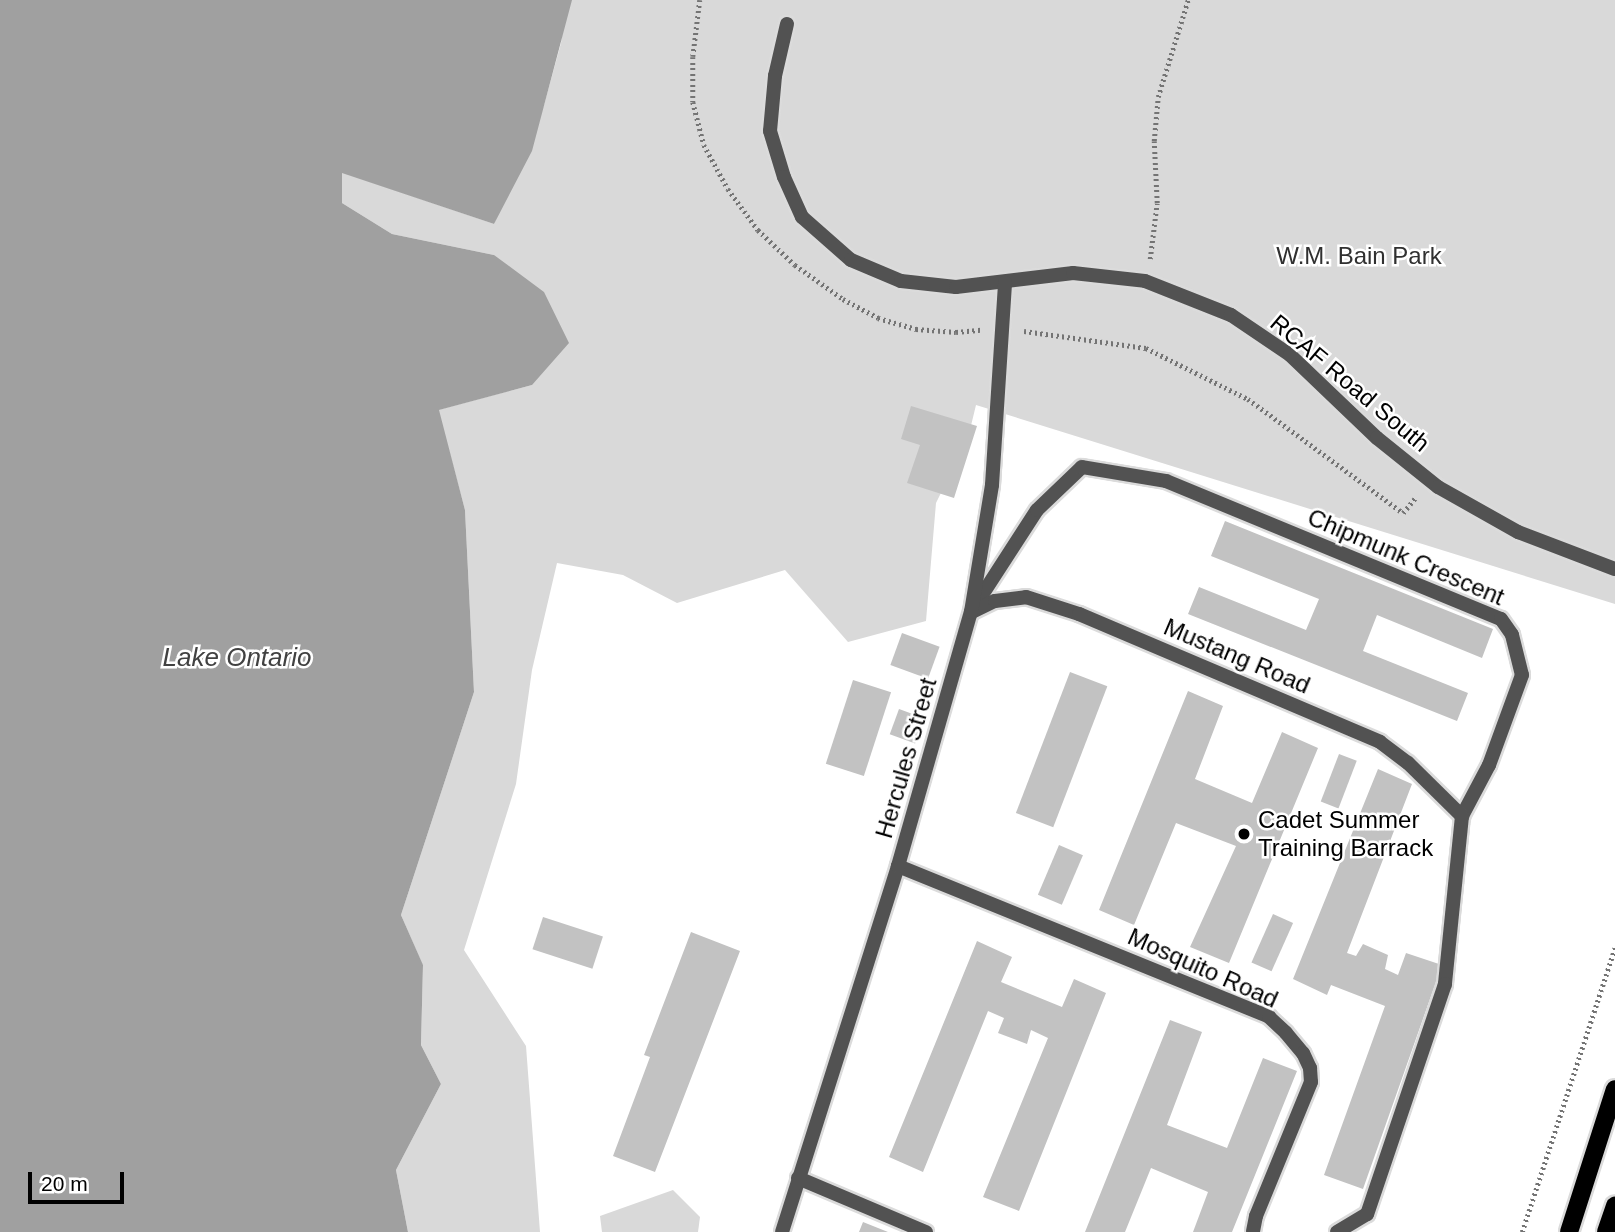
<!DOCTYPE html>
<style>
body{margin:0}
#map{position:relative;width:1615px;height:1232px;overflow:hidden;background:#fff;font-family:Helvetica,sans-serif}
div>[style]{position:absolute}
.green>*{inset:0;background:#d9d9d9}
.water>*{inset:0;background:#a0a0a0}
.building>*{inset:0;background:#c2c2c2;transform-origin:0 0}
.path>*{height:4.5px;margin-top:-2.25px;transform-origin:0;background:repeating-linear-gradient(90deg,#747474 0 2px,transparent 0 5.5px)}
.roads{filter:drop-shadow(2px 0 #dbdbdb) drop-shadow(-2px 0 #dbdbdb) drop-shadow(0 2px #dbdbdb) drop-shadow(0 -2px #dbdbdb)}
.lane>*{height:14px;margin:-7px;padding:0 7px;transform-origin:7px;border-radius:7px;background:#525252}
.primary>*{height:18px;margin:-9px;padding:0 9px;transform-origin:9px;border-radius:9px;background:#000}
.dots>*{width:19px;height:19px;translate:-50% -50%;box-sizing:border-box;border:4px solid #fff;border-radius:50%}
span{translate:-50% -50%;white-space:nowrap;text-align:center;line-height:1.15;-webkit-text-stroke:5px #fff;paint-order:stroke}
.park-label{font-size:24px;color:#303030}
.street-label{font-size:24px;color:#000}
.poi-label{font-size:24px;color:#000}
.left{translate:0 -50%;text-align:left}
.water-label{font-size:26px;color:#414141;font-style:italic}
.scale{position:absolute;left:28px;top:1172px;width:96px;height:32px;box-sizing:border-box;border:4px solid #000;border-top:0;padding-left:9px;font-size:21px;line-height:24px;white-space:nowrap;color:#000;-webkit-text-stroke:5px #fff;paint-order:stroke}
</style>
<div id="map">
<div class="green">
<i style="clip-path:polygon(567px 0,1615px 0,1615px 604px,976px 405px,968px 438px,936px 503px,926px 621px,848px 642px,785px 570px,677px 603px,623px 575px,557px 563px,532px 670px,516px 784px,464px 950px,526px 1046px,540px 1232px,408px 1232px,396px 1170px,441px 1084px,421px 1045px,423px 966px,401px 915px,474px 692px,465px 510px,438px 410px,532px 385px,494px 255px,392px 234px,342px 203px,342px 172px,494px 224px,544px 105px,561px 43px)"></i>
<i style="clip-path:polygon(673px 1190px,700px 1217px,698px 1232px,602px 1232px,600px 1216px)"></i>
</div>
<div class="water">
<i style="clip-path:polygon(0 0,572px 0,532px 151px,494px 224px,342px 173px,342px 203px,392px 234px,494px 255px,544px 292px,569px 343px,532px 385px,439px 410px,465px 510px,474px 692px,401px 915px,423px 965px,421px 1045px,441px 1084px,396px 1170px,408px 1232px,0 1232px)"></i>
</div>
<div class="building">
<i style="clip-path:polygon(911px 406px,977px 426px,954px 498px,907px 483px,920px 445px,901px 439px)"></i>
<i style="clip-path:polygon(1225px 521px,1493px 629px,1482px 658px,1377px 615px,1363px 651px,1468px 693px,1457px 721px,1188px 614px,1199px 587px,1306px 630px,1319px 599px,1211px 556px)"></i>
<i style="left:902px;top:633px;width:40px;height:34px;rotate:20deg"></i>
<i style="left:1070px;top:672px;width:40px;height:151px;rotate:21deg"></i>
<i style="left:853px;top:680px;width:40px;height:88px;rotate:18deg"></i>
<i style="clip-path:polygon(1188px 691px,1223px 706px,1195px 779px,1252px 803px,1282px 732px,1318px 748px,1229px 963px,1190px 947px,1236px 846px,1176px 823px,1134px 925px,1099px 910px)"></i>
<i style="left:899px;top:709px;width:27px;height:27px;rotate:20deg"></i>
<i style="left:1339px;top:754px;width:19px;height:51px;rotate:21deg"></i>
<i style="clip-path:polygon(1378px 769px,1412px 784px,1347px 953px,1356px 956px,1363px 944px,1388px 955px,1385px 969px,1398px 975px,1406px 953px,1442px 965px,1363px 1189px,1324px 1175px,1385px 1006px,1331px 985px,1327px 995px,1293px 979px)"></i>
<i style="left:1059px;top:845px;width:26px;height:54px;rotate:23deg"></i>
<i style="left:1273px;top:914px;width:22px;height:53px;rotate:24deg"></i>
<i style="left:543px;top:917px;width:63px;height:34px;rotate:18deg"></i>
<i style="clip-path:polygon(691px 932px,740px 951px,655px 1172px,613px 1156px,650px 1057px,644px 1055px)"></i>
<i style="clip-path:polygon(977px 941px,1012px 957px,1001px 982px,1062px 1007px,1074px 979px,1106px 993px,1019px 1211px,983px 1197px,1048px 1038px,1031px 1030px,1027px 1044px,998px 1033px,1004px 1018px,988px 1011px,923px 1172px,889px 1157px)"></i>
<i style="clip-path:polygon(1170px 1020px,1202px 1032px,1167px 1125px,1227px 1148px,1263px 1058px,1297px 1071px,1232px 1232px,1193px 1232px,1208px 1192px,1151px 1168px,1125px 1232px,1085px 1232px)"></i>
<i style="clip-path:polygon(863px 1222px,888px 1232px,859px 1232px)"></i>
</div>
<div class="path">
<i style="left:700px;top:0;width:57px;rotate:97deg"></i>
<i style="left:693px;top:57px;width:45px;rotate:90deg"></i>
<i style="left:693px;top:102px;width:44px;rotate:75.7deg"></i>
<i style="left:704px;top:145px;width:50px;rotate:61.4deg"></i>
<i style="left:728px;top:189px;width:51px;rotate:53.8deg"></i>
<i style="left:758px;top:230px;width:51px;rotate:43.4deg"></i>
<i style="left:795px;top:265px;width:59px;rotate:35.3deg"></i>
<i style="left:843px;top:299px;width:40px;rotate:28deg"></i>
<i style="left:878px;top:318px;width:40px;rotate:16deg"></i>
<i style="left:916px;top:329px;width:40px;rotate:4.3deg"></i>
<i style="left:956px;top:332px;width:25px;rotate:-5deg"></i>
<i style="left:1150px;top:259px;width:56px;rotate:-82.9deg"></i>
<i style="left:1157px;top:203px;width:62px;rotate:-92.8deg"></i>
<i style="left:1154px;top:141px;width:44px;rotate:-84.8deg"></i>
<i style="left:1158px;top:97px;width:102px;rotate:-72.8deg"></i>
<i style="left:1024px;top:331px;width:123px;rotate:7.9deg"></i>
<i style="left:1146px;top:348px;width:114px;rotate:26.6deg"></i>
<i style="left:1248px;top:399px;width:192px;rotate:36.3deg"></i>
<i style="left:1403px;top:513px;width:21px;rotate:-51deg"></i>
<i style="left:1522px;top:1232px;width:299px;rotate:-71.9deg"></i>
</div>
<div class="roads">
<div class="lane">
<i style="left:787px;top:24px;width:53px;rotate:103deg"></i>
<i style="left:775px;top:76px;width:55px;rotate:95.2deg"></i>
<i style="left:770px;top:131px;width:48px;rotate:73.1deg"></i>
<i style="left:784px;top:177px;width:44px;rotate:65.8deg"></i>
<i style="left:802px;top:217px;width:65px;rotate:41.3deg"></i>
<i style="left:851px;top:260px;width:54px;rotate:22.8deg"></i>
<i style="left:901px;top:281px;width:55px;rotate:6.2deg"></i>
<i style="left:956px;top:287px;width:118px;rotate:-6.8deg"></i>
<i style="left:1073px;top:273px;width:72px;rotate:6.3deg"></i>
<i style="left:1145px;top:281px;width:92px;rotate:21.6deg"></i>
<i style="left:1231px;top:315px;width:71px;rotate:34.1deg"></i>
<i style="left:1290px;top:355px;width:120px;rotate:43.7deg"></i>
<i style="left:1377px;top:438px;width:78px;rotate:38.8deg"></i>
<i style="left:1438px;top:487px;width:92px;rotate:29.4deg"></i>
<i style="left:1518px;top:532px;width:104px;rotate:20.9deg"></i>
<i style="left:971px;top:612px;width:121px;rotate:-57.1deg"></i>
<i style="left:1037px;top:510px;width:62px;rotate:-43.7deg"></i>
<i style="left:1082px;top:467px;width:85px;rotate:9.5deg"></i>
<i style="left:1166px;top:481px;width:362px;rotate:22.4deg"></i>
<i style="left:1501px;top:619px;width:19px;rotate:55deg"></i>
<i style="left:1512px;top:635px;width:41px;rotate:76deg"></i>
<i style="left:1522px;top:675px;width:96px;rotate:110.1deg"></i>
<i style="left:1489px;top:765px;width:58px;rotate:117.9deg"></i>
<i style="left:1462px;top:816px;width:169px;rotate:95.8deg"></i>
<i style="left:1445px;top:984px;width:243px;rotate:108.7deg"></i>
<i style="left:1367px;top:1214px;width:35px;rotate:149deg"></i>
<i style="left:972px;top:612px;width:25px;rotate:-26deg"></i>
<i style="left:995px;top:601px;width:31px;rotate:-7deg"></i>
<i style="left:1026px;top:597px;width:56px;rotate:17.8deg"></i>
<i style="left:1079px;top:614px;width:327px;rotate:23deg"></i>
<i style="left:1380px;top:742px;width:35px;rotate:37deg"></i>
<i style="left:1408px;top:763px;width:76px;rotate:44.5deg"></i>
<i style="left:898px;top:866px;width:401px;rotate:22.1deg"></i>
<i style="left:1269px;top:1017px;width:23px;rotate:43deg"></i>
<i style="left:1286px;top:1033px;width:26px;rotate:50deg"></i>
<i style="left:1303px;top:1053px;width:17px;rotate:65deg"></i>
<i style="left:1310px;top:1068px;width:14px;rotate:86deg"></i>
<i style="left:1311px;top:1082px;width:145px;rotate:112.3deg"></i>
<i style="left:1256px;top:1216px;width:16px;rotate:101deg"></i>
<i style="left:798px;top:1178px;width:139px;rotate:22.9deg"></i>
<i style="left:782px;top:1232px;width:384px;rotate:-72.4deg"></i>
<i style="left:898px;top:866px;width:264px;rotate:-74deg"></i>
<i style="left:971px;top:612px;width:129px;rotate:-80.6deg"></i>
<i style="left:992px;top:485px;width:203px;rotate:-86.3deg"></i>
</div>
<div class="primary">
<i style="left:1569px;top:1232px;width:150px;rotate:-72.2deg"></i>
<i style="left:1606px;top:1232px;width:28px;rotate:-71deg"></i>
</div>
</div>
<div class="dots">
<i style="left:1244px;top:834px;background:#000"></i>
</div>
<div class="park-label">
<span style="left:1359px;top:256px">W.M. Bain Park</span>
</div>
<div class="street-label">
<span style="left:1350px;top:383px;rotate:40deg">RCAF Road South</span>
<span style="left:1406px;top:557px;rotate:23deg">Chipmunk Crescent</span>
<span style="left:1237px;top:656px;rotate:23deg">Mustang Road</span>
<span style="left:906px;top:758px;rotate:-74deg">Hercules Street</span>
<span style="left:1203px;top:968px;rotate:24deg">Mosquito Road</span>
</div>
<div class="poi-label">
<span class="left" style="left:1258px;top:834px">Cadet Summer<br>Training Barrack</span>
</div>
<div class="water-label">
<span style="left:237px;top:658px">Lake Ontario</span>
</div>
<div class="scale">20 m</div>
</div>
